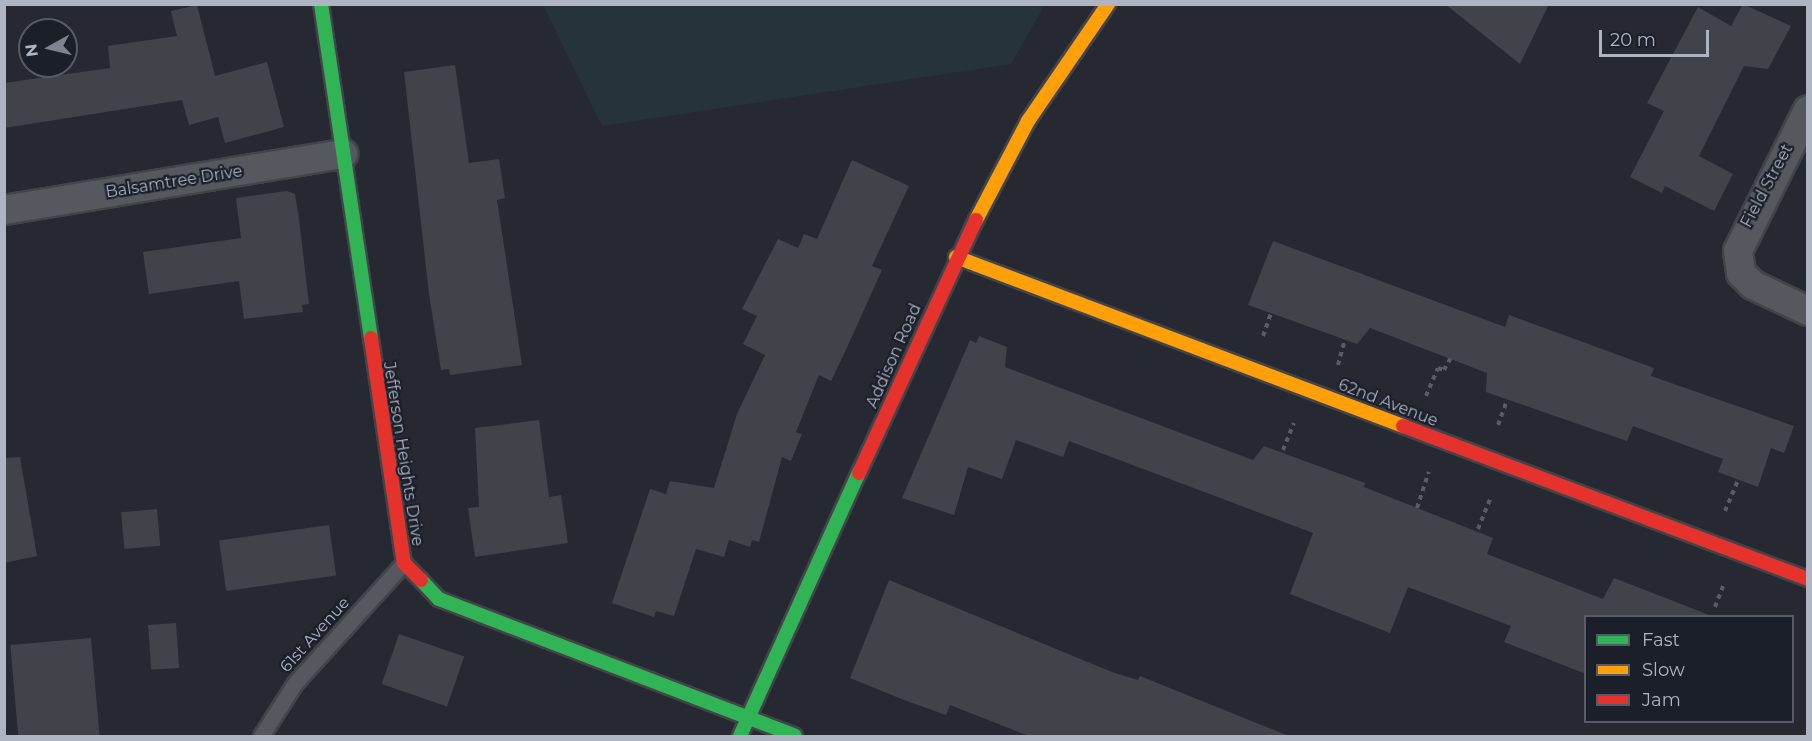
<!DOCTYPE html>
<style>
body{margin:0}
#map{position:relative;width:1812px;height:741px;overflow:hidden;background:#262931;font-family:Montserrat,sans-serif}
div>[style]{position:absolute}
.green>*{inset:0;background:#263338}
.building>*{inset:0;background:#40434a;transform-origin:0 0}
.path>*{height:4px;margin-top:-2px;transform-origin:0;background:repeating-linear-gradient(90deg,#5a5c63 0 4.5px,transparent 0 9px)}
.roads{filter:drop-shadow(2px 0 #42444a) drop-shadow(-2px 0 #42444a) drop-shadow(0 2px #42444a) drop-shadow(0 -2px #42444a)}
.lane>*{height:15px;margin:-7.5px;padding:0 7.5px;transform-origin:7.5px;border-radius:7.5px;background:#56585f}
.street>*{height:28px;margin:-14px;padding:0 14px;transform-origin:14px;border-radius:14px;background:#56585f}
.fast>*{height:14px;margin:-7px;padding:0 7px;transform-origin:7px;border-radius:7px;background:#30b455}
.slow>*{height:14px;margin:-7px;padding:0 7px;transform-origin:7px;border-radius:7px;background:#ff9f0a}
.jam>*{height:14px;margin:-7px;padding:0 7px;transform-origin:7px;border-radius:7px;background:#e5322d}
span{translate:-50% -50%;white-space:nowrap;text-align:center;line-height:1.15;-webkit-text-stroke:4.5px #1a1f2a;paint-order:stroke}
.street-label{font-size:16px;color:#afb4c2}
.frame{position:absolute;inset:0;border:6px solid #afb4c2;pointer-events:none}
.legend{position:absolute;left:1584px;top:615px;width:210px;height:108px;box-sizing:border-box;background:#1a1f2a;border:2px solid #565b67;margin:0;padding:8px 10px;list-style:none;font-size:18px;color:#afb4c2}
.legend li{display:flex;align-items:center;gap:12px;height:30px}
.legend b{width:30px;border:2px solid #565b67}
.north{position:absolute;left:18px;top:18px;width:60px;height:60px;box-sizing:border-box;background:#1a1f2a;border:2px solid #565b67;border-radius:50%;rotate:262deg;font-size:16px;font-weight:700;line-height:24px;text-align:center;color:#afb4c2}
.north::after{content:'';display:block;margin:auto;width:21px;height:27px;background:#7f838f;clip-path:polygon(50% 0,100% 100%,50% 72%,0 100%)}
.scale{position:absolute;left:1599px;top:30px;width:110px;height:27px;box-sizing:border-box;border:3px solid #afb4c2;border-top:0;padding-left:8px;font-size:18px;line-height:21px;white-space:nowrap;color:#afb4c2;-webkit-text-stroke:4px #1a1f2a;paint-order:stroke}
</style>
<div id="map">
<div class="green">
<i style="clip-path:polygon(543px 5px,1045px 5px,1011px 64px,602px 126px)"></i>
</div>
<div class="building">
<i style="clip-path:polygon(1445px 4px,1549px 4px,1520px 64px)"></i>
<i style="clip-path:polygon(1743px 4px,1791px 26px,1768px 69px,1744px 66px,1699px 156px,1733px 174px,1714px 211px,1665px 186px,1662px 193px,1630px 177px,1664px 111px,1647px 103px,1698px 7px,1731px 26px)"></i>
<i style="clip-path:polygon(197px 5px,215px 76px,267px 62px,284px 127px,225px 143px,218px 117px,189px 125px,182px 100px,4px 128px,4px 83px,110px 68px,108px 46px,177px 36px,171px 11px)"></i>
<i style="clip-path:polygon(455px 65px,469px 163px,499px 159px,505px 198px,497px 200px,522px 365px,450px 375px,449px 369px,441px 370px,429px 294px,404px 72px)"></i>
<i style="clip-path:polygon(852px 160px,909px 186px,872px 266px,882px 270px,844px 354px,831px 381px,819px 375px,796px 432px,802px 434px,791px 461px,782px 457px,759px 542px,752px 540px,750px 547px,729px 540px,724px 557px,696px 549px,674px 616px,656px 611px,654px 617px,612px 603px,650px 489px,666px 494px,670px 481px,714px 488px,737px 414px,765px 355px,743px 344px,757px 316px,742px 309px,778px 239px,798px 248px,804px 234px,817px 239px)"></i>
<i style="clip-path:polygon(287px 191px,295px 194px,299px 219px,309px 304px,302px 305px,303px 312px,244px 319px,239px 281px,149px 294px,143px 252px,241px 238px,236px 198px)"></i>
<i style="clip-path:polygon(1273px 241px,1505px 327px,1509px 315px,1654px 368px,1651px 376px,1794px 426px,1784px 453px,1771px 448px,1758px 487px,1718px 472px,1723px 459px,1633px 426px,1627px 441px,1486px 392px,1487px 373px,1370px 328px,1357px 344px,1248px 305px)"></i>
<i style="clip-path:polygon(979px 336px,1007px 347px,1005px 367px,1253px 460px,1264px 446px,1365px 483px,1364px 487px,1493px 538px,1487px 554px,1603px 599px,1614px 578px,1712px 616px,1586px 616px,1586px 674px,1504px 642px,1511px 626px,1408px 587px,1390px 633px,1290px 594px,1313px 533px,1069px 441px,1063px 457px,1016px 440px,1002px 479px,968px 467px,954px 515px,902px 498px,970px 340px,976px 343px)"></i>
<i style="clip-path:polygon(539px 420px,549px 497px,561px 495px,568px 543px,475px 557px,468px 508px,479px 507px,475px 428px)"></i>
<i style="clip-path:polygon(20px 457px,37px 556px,4px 563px,4px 458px)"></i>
<i style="left:157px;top:509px;width:37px;height:36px;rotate:85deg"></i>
<i style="left:329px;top:525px;width:51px;height:111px;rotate:82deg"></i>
<i style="clip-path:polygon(889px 580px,1112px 672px,1138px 680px,1140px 676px,1289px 736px,1029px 736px,950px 705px,946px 715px,904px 700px,850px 678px)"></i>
<i style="left:176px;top:623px;width:45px;height:28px;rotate:86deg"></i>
<i style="left:399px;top:634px;width:69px;height:53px;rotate:19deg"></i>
<i style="left:91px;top:638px;width:98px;height:81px;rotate:85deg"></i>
</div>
<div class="path">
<i style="left:1263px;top:336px;width:24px;rotate:-71deg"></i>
<i style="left:1338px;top:365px;width:27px;rotate:-75deg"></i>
<i style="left:1426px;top:396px;width:30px;rotate:-67deg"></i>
<i style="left:1438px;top:368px;width:6px;rotate:18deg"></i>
<i style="left:1444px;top:370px;width:13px;rotate:-61deg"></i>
<i style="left:1498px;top:425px;width:27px;rotate:-70deg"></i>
<i style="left:1283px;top:450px;width:29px;rotate:-68deg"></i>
<i style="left:1417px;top:508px;width:38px;rotate:-72deg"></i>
<i style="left:1725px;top:511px;width:34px;rotate:-67deg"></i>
<i style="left:1478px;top:529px;width:35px;rotate:-68deg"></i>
<i style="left:1715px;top:607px;width:25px;rotate:-69deg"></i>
</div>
<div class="roads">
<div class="lane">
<i style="left:261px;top:736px;width:63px;rotate:-57.3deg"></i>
<i style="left:295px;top:683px;width:162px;rotate:-47.8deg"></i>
</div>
<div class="street">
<i style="left:1808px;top:110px;width:157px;rotate:116.4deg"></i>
<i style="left:1738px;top:251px;width:22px;rotate:82deg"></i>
<i style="left:1741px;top:273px;width:17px;rotate:45deg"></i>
<i style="left:1753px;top:285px;width:61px;rotate:25.3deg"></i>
<i style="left:4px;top:210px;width:344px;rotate:-9.4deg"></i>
</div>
<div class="fast">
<i style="left:321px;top:4px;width:338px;rotate:81.5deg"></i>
<i style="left:421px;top:580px;width:26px;rotate:47deg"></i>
<i style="left:439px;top:599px;width:381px;rotate:21deg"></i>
<i style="left:740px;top:736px;width:289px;rotate:-65.7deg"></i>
</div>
<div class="slow">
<i style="left:976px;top:220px;width:112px;rotate:-62.3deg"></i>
<i style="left:1028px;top:121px;width:142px;rotate:-55.6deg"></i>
<i style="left:956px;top:257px;width:478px;rotate:20.7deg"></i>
</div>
<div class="jam">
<i style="left:371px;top:338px;width:227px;rotate:81.7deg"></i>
<i style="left:404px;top:563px;width:24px;rotate:45deg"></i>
<i style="left:1403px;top:426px;width:433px;rotate:20.7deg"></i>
<i style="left:859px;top:473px;width:279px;rotate:-65.2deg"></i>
</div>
</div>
<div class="street-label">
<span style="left:174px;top:182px;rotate:-9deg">Balsamtree Drive</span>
<span style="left:1767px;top:186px;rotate:-62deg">Field Street</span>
<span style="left:894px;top:356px;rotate:-66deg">Addison Road</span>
<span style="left:1388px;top:403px;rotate:21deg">62nd Avenue</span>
<span style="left:403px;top:454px;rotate:81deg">Jefferson Heights Drive</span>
<span style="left:315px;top:635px;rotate:-48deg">61st Avenue</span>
</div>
<div class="frame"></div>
<ul class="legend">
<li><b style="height:8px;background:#30b455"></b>Fast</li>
<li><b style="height:8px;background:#ff9f0a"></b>Slow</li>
<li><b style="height:8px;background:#e5322d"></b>Jam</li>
</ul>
<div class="north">N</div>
<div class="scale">20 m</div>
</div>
